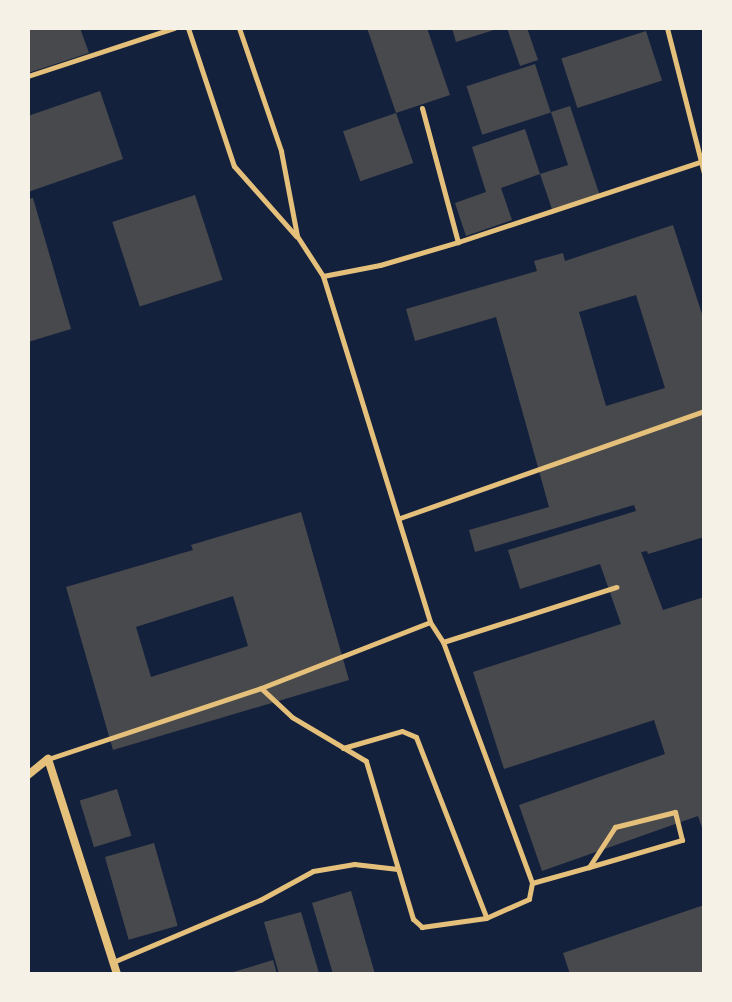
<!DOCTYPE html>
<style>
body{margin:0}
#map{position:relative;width:732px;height:1002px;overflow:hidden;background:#14213d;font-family:"Roboto Condensed",sans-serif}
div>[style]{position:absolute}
.building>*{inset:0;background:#48494c;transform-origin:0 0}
.service>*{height:5px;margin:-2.5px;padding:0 2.5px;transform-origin:2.5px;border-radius:2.5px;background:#e5c07b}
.minor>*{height:8px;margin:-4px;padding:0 4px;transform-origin:4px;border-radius:4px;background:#e5c07b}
span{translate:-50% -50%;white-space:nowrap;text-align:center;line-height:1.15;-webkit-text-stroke:6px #f6f1e7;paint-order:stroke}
.frame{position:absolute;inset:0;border:30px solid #f6f1e7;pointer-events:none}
</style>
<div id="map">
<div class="building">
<i style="clip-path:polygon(28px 28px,80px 28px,89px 53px,28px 73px)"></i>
<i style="clip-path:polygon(367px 28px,427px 28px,450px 95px,396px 113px)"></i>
<i style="clip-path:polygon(452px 28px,497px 28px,497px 29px,456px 42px)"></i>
<i style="clip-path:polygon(507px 28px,527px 28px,538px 60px,520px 66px)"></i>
<i style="left:646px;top:31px;width:52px;height:89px;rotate:72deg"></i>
<i style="left:535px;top:64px;width:51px;height:72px;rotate:72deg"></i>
<i style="clip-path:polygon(100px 91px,123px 159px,28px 192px,28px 116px)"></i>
<i style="clip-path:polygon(570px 106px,600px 196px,553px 212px,540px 174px,568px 165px,551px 112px)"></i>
<i style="left:396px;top:113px;width:53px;height:56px;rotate:71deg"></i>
<i style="clip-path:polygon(525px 129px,540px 174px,501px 188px,512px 220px,466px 236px,455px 203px,486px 192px,472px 147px)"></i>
<i style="left:195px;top:195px;width:89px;height:87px;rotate:72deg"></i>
<i style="clip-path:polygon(33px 198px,71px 329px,28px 342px,28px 199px)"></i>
<i style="clip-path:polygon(evenodd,673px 225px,704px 320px,704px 537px,648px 554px,647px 551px,641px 552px,663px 610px,704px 597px,704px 833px,698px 816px,542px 871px,519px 805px,665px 754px,654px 720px,504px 769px,473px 672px,621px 624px,600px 564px,520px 589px,508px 550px,636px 511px,634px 505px,475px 552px,469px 530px,549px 507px,496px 317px,415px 341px,406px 309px,537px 271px,534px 261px,563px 253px,565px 261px,673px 225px,636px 295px,665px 388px,606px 406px,579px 312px,636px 295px)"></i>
<i style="clip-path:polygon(evenodd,301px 512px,349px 680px,113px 750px,66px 587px,193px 550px,191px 545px,301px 512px,233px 596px,248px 646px,151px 677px,136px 627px,233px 596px)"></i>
<i style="left:117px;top:789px;width:49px;height:39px;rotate:73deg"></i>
<i style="left:154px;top:843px;width:86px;height:51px;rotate:74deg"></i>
<i style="clip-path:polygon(351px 891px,375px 974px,333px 974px,312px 903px)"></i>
<i style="clip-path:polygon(704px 905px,704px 972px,570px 974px,563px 953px)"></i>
<i style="clip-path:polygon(301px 912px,319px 973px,279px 974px,264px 922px)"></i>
<i style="clip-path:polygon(273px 960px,277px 974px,230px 974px,230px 973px)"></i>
</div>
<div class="service">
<i style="left:188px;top:28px;width:145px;rotate:71.6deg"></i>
<i style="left:234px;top:166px;width:94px;rotate:48.5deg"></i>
<i style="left:239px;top:28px;width:130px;rotate:71.1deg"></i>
<i style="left:281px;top:151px;width:86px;rotate:79.3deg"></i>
<i style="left:297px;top:236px;width:48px;rotate:57deg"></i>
<i style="left:323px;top:276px;width:362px;rotate:72.8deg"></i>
<i style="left:430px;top:622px;width:24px;rotate:57deg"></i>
<i style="left:443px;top:642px;width:257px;rotate:69.7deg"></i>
<i style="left:532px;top:883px;width:16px;rotate:101deg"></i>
<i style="left:529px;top:899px;width:47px;rotate:156.2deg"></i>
<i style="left:486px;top:918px;width:65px;rotate:172deg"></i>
<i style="left:422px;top:927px;width:12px;rotate:-138deg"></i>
<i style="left:413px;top:919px;width:165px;rotate:-106.6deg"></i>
<i style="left:366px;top:761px;width:86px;rotate:-149.3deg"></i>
<i style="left:292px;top:717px;width:42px;rotate:-136.9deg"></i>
<i style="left:667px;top:28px;width:150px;rotate:75.7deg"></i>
<i style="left:28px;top:76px;width:154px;rotate:-18.2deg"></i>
<i style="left:422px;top:108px;width:139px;rotate:75deg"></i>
<i style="left:323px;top:276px;width:58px;rotate:-10.9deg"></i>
<i style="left:380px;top:265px;width:81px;rotate:-16.4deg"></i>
<i style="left:458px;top:242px;width:255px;rotate:-18.3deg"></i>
<i style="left:400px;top:518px;width:322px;rotate:-19.4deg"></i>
<i style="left:443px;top:642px;width:182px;rotate:-17.6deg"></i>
<i style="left:343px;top:748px;width:61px;rotate:-16.1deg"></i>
<i style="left:402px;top:731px;width:15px;rotate:23deg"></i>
<i style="left:416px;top:737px;width:193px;rotate:68.7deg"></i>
<i style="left:48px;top:759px;width:225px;rotate:-18.4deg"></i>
<i style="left:261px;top:688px;width:181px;rotate:-21.3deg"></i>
<i style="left:532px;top:883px;width:59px;rotate:-15.7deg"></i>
<i style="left:589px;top:867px;width:97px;rotate:-16.2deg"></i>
<i style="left:682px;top:840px;width:29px;rotate:-104deg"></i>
<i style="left:675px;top:812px;width:62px;rotate:166deg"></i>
<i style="left:615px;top:827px;width:48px;rotate:123deg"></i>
<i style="left:113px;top:962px;width:160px;rotate:-22.9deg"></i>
<i style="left:260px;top:900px;width:60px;rotate:-28.7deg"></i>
<i style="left:313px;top:871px;width:42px;rotate:-9.7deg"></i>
<i style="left:354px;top:864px;width:44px;rotate:6.5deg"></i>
</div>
<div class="minor">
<i style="left:28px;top:775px;width:26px;rotate:-39deg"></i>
<i style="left:48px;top:759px;width:226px;rotate:72.2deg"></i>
</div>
<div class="frame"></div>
</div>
